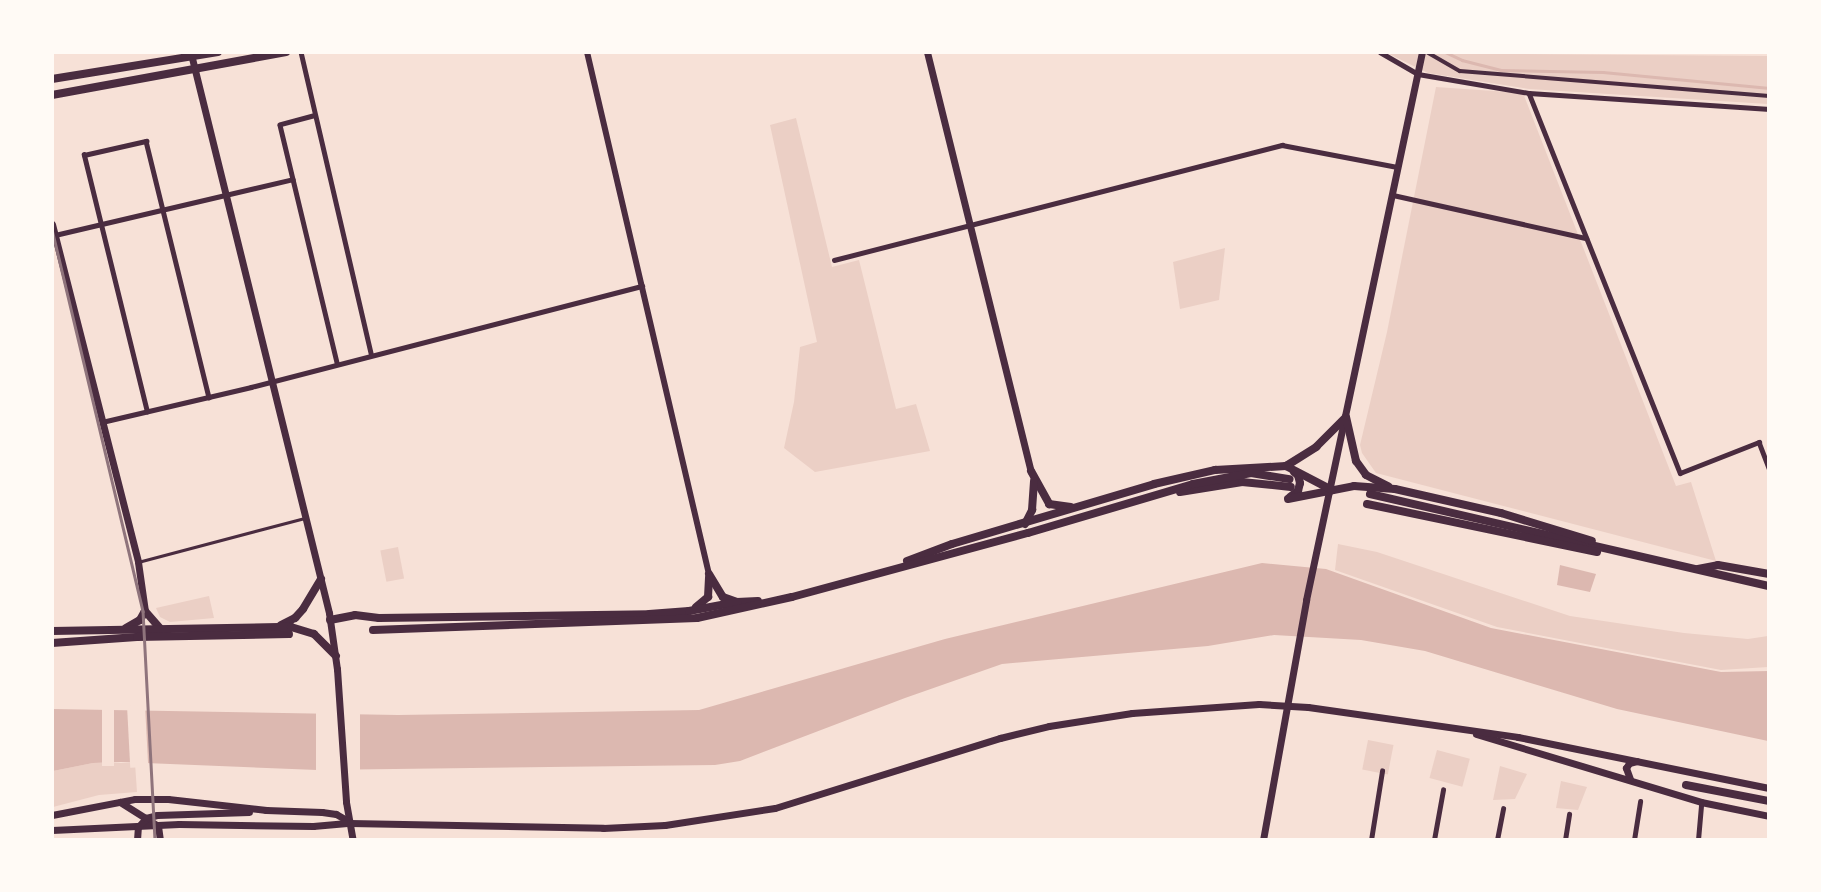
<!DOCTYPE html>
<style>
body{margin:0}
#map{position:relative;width:1821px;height:892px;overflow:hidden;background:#f7e1d7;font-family:Ubuntu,sans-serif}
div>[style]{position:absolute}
.green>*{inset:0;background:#ebcfc5;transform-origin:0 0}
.water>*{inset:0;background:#dcb8b0}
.pier>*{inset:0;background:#f7e1d7;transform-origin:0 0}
.stream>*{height:2.5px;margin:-1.25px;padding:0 1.25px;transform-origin:1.25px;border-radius:1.25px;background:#dcb8b0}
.service>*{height:2.5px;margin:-1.25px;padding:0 1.25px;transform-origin:1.25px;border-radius:1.25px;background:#4a2c40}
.pedestrian>*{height:3.5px;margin:-1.75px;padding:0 1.75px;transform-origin:1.75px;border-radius:1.75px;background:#4a2c40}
.minor>*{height:4.5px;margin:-2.25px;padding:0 2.25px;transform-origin:2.25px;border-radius:2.25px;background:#4a2c40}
.tertiary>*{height:6px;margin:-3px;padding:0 3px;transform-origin:3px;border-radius:3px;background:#4a2c40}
.secondary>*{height:7px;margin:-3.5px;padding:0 3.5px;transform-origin:3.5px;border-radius:3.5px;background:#4a2c40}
.primary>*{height:8px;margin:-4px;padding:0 4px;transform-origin:4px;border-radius:4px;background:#4a2c40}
.trunk>*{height:8px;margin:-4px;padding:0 4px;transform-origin:4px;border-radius:4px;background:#4a2c40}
.rail>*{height:2.5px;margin:-1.25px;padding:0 1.25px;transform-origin:1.25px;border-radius:1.25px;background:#8f747c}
span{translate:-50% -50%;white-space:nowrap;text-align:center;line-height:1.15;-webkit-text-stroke:5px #fffaf5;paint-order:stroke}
.frame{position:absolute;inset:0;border:54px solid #fffaf5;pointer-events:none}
</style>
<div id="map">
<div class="green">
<i style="clip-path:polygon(1387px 53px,1768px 56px,1768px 104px,1529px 89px,1428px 73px)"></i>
<i style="clip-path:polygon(1436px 87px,1523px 93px,1676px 486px,1691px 482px,1716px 561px,1376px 473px,1362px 453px,1360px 445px,1387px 332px)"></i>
<i style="clip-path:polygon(796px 118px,832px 267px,859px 260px,896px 409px,916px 404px,930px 451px,815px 472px,784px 448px,794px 402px,800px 347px,817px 342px,770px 125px)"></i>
<i style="clip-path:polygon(1225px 248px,1219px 300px,1180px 309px,1173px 262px)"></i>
<i style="clip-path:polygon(1338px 544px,1377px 552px,1570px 616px,1684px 633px,1748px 639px,1768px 636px,1768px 667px,1721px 670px,1497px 627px,1335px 570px)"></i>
<i style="left:398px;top:547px;width:32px;height:18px;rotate:79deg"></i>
<i style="clip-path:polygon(209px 596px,214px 618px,170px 622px,160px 617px,156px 608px)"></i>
<i style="left:1368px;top:740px;width:26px;height:30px;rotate:11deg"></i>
<i style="left:1437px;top:750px;width:34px;height:29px;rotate:15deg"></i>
<i style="clip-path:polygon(93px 763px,135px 763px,137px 792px,99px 795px,53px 807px,53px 771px)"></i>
<i style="clip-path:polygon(1500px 766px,1527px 774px,1515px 799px,1493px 800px)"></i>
<i style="clip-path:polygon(1561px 781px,1587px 787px,1578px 810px,1556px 808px)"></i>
</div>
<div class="water">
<i style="clip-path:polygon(1262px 563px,1326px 569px,1491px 628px,1721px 672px,1769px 671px,1768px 741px,1617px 709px,1425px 651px,1361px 640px,1274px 635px,1208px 646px,1002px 664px,905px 698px,740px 761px,715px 765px,317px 770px,121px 762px,93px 763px,53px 771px,52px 709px,398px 715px,699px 710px,945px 639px)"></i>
<i style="clip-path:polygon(1560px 565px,1596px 574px,1590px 592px,1557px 585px)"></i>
</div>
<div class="pier">
<i style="left:102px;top:705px;width:12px;height:61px"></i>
<i style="left:145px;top:705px;width:62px;height:18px;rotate:87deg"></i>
<i style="left:316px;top:711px;width:44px;height:63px"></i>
</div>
<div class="stream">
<i style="left:1445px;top:52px;width:19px;rotate:25deg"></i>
<i style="left:1462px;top:60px;width:40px;rotate:14.4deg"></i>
<i style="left:1501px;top:70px;width:102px;rotate:1.1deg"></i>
<i style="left:1603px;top:72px;width:167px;rotate:5.5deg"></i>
</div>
<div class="service">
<i style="left:138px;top:562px;width:172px;rotate:-14.8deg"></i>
</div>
<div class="pedestrian">
<i style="left:1427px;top:52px;width:38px;rotate:30deg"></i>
<i style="left:1460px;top:71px;width:310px;rotate:4.6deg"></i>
</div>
<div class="minor">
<i style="left:301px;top:52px;width:310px;rotate:76.9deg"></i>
<i style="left:1380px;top:52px;width:44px;rotate:30.1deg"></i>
<i style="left:1418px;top:74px;width:113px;rotate:9.7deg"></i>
<i style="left:1529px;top:93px;width:241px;rotate:3.8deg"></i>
<i style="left:1529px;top:93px;width:409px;rotate:68.3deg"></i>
<i style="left:1680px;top:473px;width:85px;rotate:-21.4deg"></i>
<i style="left:1759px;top:442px;width:28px;rotate:69deg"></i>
<i style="left:313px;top:116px;width:34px;rotate:165deg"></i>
<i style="left:280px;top:125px;width:245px;rotate:76.5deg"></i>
<i style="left:1393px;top:195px;width:198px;rotate:12.6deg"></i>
<i style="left:55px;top:235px;width:244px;rotate:-13.2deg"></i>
<i style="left:834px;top:260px;width:463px;rotate:-14.4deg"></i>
<i style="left:1282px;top:145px;width:117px;rotate:10.8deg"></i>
<i style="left:147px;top:412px;width:265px;rotate:-103.8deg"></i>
<i style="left:84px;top:155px;width:64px;rotate:-12.7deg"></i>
<i style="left:146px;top:141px;width:264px;rotate:76.2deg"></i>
<i style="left:102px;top:422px;width:153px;rotate:-13.2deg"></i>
<i style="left:251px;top:387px;width:404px;rotate:-14.5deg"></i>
<i style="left:1371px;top:840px;width:70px;rotate:-80.9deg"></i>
<i style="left:1434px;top:840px;width:51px;rotate:-79.8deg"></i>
<i style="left:1497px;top:840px;width:32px;rotate:-79deg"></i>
<i style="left:1565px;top:840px;width:26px;rotate:-81deg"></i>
<i style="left:1634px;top:840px;width:39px;rotate:-81deg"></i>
<i style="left:1698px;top:840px;width:38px;rotate:-85deg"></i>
</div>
<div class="tertiary">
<i style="left:587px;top:52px;width:536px;rotate:76.85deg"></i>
</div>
<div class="secondary">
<i style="left:927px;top:52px;width:432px;rotate:76.1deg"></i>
<i style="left:191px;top:54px;width:576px;rotate:76.13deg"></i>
<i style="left:329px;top:613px;width:57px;rotate:81.9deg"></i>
<i style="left:337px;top:669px;width:133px;rotate:86.1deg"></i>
<i style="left:346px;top:802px;width:39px;rotate:80deg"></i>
<i style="left:52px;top:224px;width:349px;rotate:75.7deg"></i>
<i style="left:138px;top:562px;width:49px;rotate:81.9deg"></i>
<i style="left:1476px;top:734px;width:235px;rotate:16.8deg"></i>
<i style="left:1701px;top:802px;width:69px;rotate:11.6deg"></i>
<i style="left:1630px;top:779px;width:12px;rotate:-110deg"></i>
<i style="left:1626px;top:768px;width:6px;rotate:-59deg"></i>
<i style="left:1629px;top:763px;width:8px;rotate:-14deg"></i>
<i style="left:120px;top:802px;width:45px;rotate:32.3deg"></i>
<i style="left:158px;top:826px;width:14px;rotate:82deg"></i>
<i style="left:52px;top:815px;width:85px;rotate:-10.9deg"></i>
<i style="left:135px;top:799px;width:33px"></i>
<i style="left:168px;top:799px;width:99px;rotate:6.4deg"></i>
<i style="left:266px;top:810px;width:56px;rotate:2deg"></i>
<i style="left:322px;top:812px;width:14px;rotate:8deg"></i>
<i style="left:336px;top:814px;width:16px;rotate:30deg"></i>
<i style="left:52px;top:830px;width:127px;rotate:-2.7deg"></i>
<i style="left:179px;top:824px;width:134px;rotate:0.9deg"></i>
<i style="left:313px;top:826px;width:37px;rotate:-5deg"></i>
<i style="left:350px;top:823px;width:253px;rotate:1.1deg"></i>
<i style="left:603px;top:828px;width:62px;rotate:-2.8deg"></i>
<i style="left:665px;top:825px;width:111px;rotate:-8.8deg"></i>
<i style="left:775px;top:808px;width:236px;rotate:-17.3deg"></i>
<i style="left:1000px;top:738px;width:50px;rotate:-13.8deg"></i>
<i style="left:1049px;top:726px;width:84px;rotate:-8.9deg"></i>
<i style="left:1132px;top:713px;width:127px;rotate:-4.1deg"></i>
<i style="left:1259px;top:704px;width:49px;rotate:3.5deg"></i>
<i style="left:1308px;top:707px;width:212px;rotate:8.1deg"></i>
<i style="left:1518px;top:737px;width:256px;rotate:11.5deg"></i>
<i style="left:137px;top:840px;width:13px;rotate:-86deg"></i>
<i style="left:138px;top:827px;width:12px;rotate:-48deg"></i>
<i style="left:146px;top:818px;width:11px;rotate:-15deg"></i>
<i style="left:157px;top:815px;width:92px;rotate:-1.9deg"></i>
<i style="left:1263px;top:840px;width:244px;rotate:-79.8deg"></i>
<i style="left:1306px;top:600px;width:560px;rotate:-78.05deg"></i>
</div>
<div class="primary">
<i style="left:52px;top:79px;width:168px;rotate:-9.2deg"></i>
<i style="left:52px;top:95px;width:238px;rotate:-10.4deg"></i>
</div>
<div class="trunk">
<i style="left:1346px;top:417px;width:45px;rotate:77.2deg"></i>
<i style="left:1356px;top:461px;width:17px;rotate:54deg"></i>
<i style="left:1366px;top:475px;width:25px;rotate:27deg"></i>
<i style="left:1286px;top:466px;width:36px;rotate:-32deg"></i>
<i style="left:1316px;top:447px;width:42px;rotate:-45deg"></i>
<i style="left:1031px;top:471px;width:38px;rotate:61deg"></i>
<i style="left:1049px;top:504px;width:22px;rotate:8deg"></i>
<i style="left:1180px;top:492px;width:63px;rotate:-9.2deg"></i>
<i style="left:1242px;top:482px;width:49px;rotate:5.8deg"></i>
<i style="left:1370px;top:494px;width:409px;rotate:13deg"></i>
<i style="left:1290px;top:497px;width:10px;rotate:-37deg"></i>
<i style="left:1298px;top:491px;width:8px;rotate:-76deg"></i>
<i style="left:1300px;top:483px;width:8px;rotate:-104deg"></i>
<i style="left:1298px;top:475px;width:5px;rotate:-143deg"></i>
<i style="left:1288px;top:499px;width:67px;rotate:-11.1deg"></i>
<i style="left:1354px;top:486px;width:41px;rotate:4.2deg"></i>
<i style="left:1395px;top:489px;width:109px;rotate:12.8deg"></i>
<i style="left:1501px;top:513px;width:95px;rotate:17.1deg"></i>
<i style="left:1367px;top:504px;width:235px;rotate:11.8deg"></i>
<i style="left:1025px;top:524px;width:16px;rotate:-63deg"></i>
<i style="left:1032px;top:510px;width:29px;rotate:-86deg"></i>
<i style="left:907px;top:561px;width:48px;rotate:-20.7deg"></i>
<i style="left:952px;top:544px;width:211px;rotate:-16.5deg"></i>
<i style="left:1154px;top:484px;width:63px;rotate:-12.9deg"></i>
<i style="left:1215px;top:470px;width:71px;rotate:-3.2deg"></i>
<i style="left:1286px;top:466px;width:52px;rotate:27.6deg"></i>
<i style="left:1698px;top:569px;width:20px;rotate:-11deg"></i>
<i style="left:1718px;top:565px;width:52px;rotate:10deg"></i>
<i style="left:709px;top:574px;width:27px;rotate:59deg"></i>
<i style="left:723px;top:597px;width:15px;rotate:20deg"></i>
<i style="left:737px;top:602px;width:21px;rotate:-3deg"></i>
<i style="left:696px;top:607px;width:16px;rotate:-40deg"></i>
<i style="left:708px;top:597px;width:20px;rotate:-87deg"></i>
<i style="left:330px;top:620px;width:25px;rotate:-11deg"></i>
<i style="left:355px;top:615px;width:24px;rotate:7deg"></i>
<i style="left:379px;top:618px;width:270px;rotate:-0.8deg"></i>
<i style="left:649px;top:614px;width:40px;rotate:-4.3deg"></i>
<i style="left:689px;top:611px;width:49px;rotate:-10.6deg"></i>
<i style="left:281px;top:625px;width:16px;rotate:-27deg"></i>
<i style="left:295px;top:618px;width:12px;rotate:-48deg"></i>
<i style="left:303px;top:609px;width:35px;rotate:-59deg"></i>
<i style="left:126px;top:628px;width:16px;rotate:-30deg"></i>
<i style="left:140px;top:620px;width:10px;rotate:-61deg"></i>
<i style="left:145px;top:611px;width:23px;rotate:49deg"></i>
<i style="left:373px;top:630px;width:324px;rotate:-2.1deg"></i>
<i style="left:697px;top:618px;width:97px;rotate:-12.5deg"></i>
<i style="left:792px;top:597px;width:245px;rotate:-15.2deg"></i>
<i style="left:1028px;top:533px;width:172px;rotate:-16.5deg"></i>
<i style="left:1193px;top:484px;width:59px;rotate:-10.7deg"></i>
<i style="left:1251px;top:473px;width:39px;rotate:9deg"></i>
<i style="left:52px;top:631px;width:239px;rotate:-1deg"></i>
<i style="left:291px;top:627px;width:24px;rotate:17deg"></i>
<i style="left:314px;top:634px;width:31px;rotate:45deg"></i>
<i style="left:52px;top:643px;width:85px;rotate:-4deg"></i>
<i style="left:137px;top:637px;width:152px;rotate:-1.1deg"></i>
<i style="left:1686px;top:785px;width:85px;rotate:10.9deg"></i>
</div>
<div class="rail">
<i style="left:52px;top:229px;width:393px;rotate:76.6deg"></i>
<i style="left:143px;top:611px;width:229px;rotate:87deg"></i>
</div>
<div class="frame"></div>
</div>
